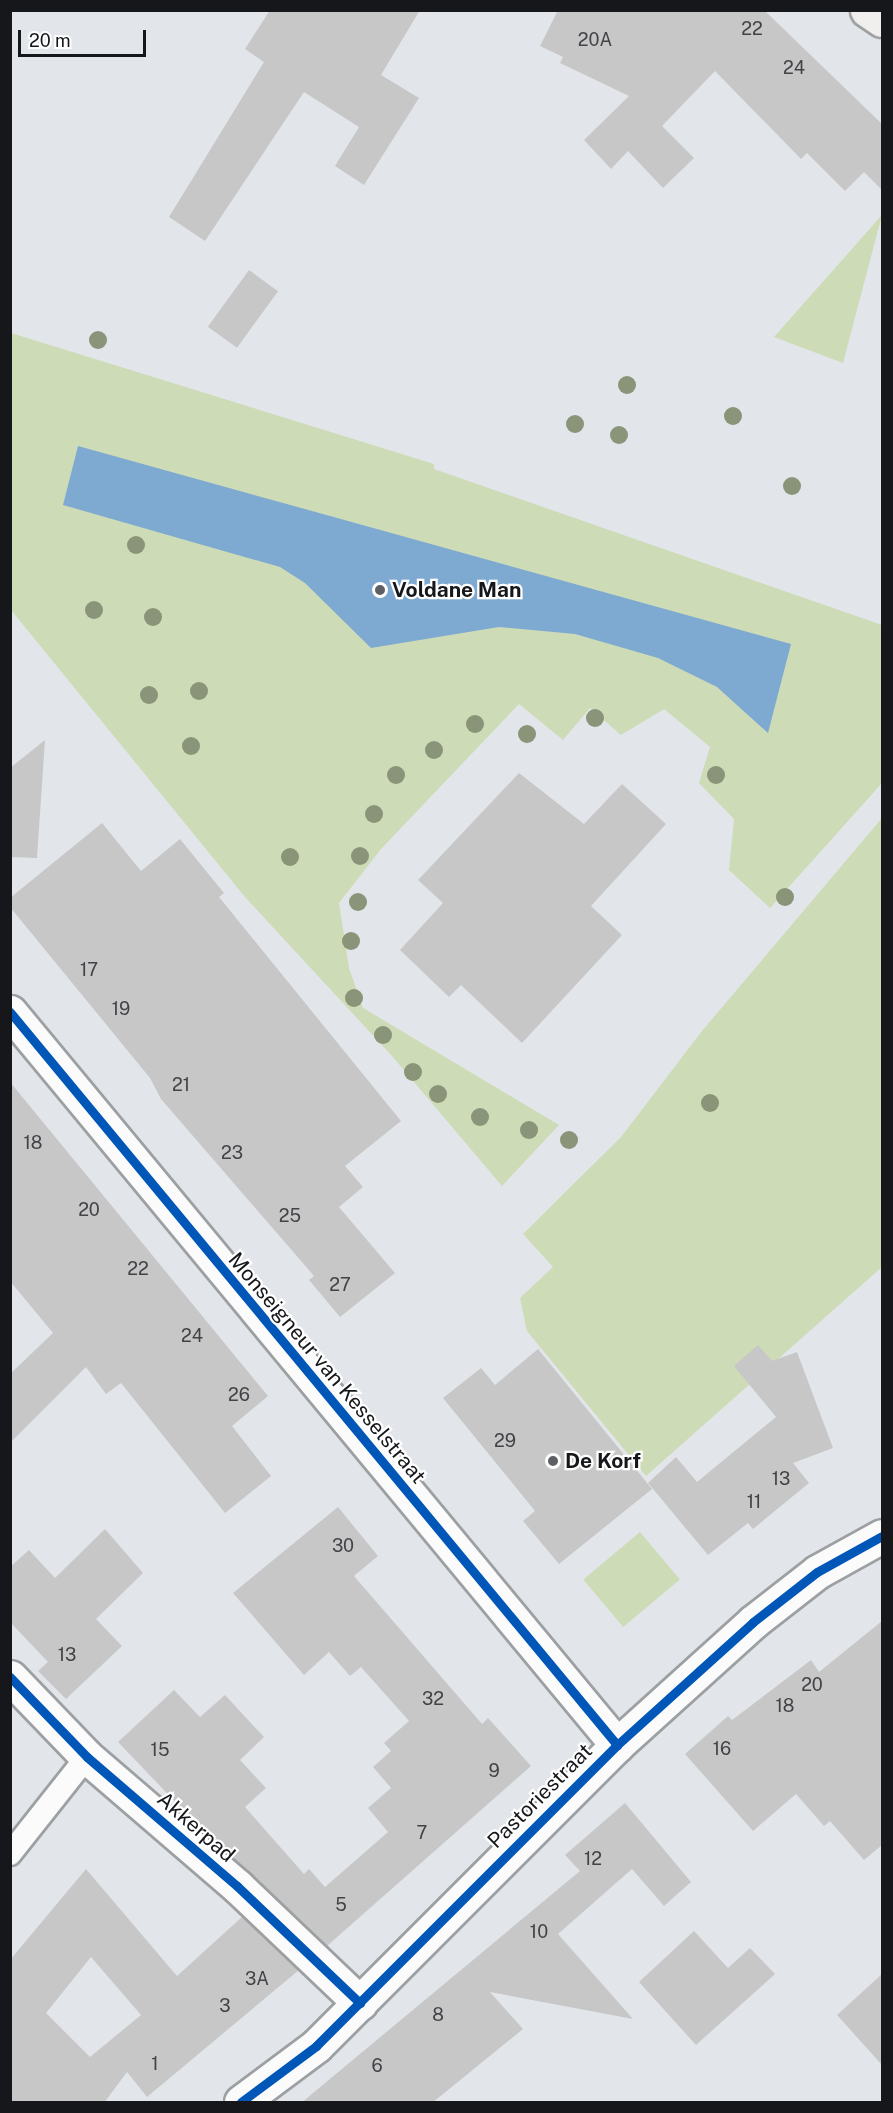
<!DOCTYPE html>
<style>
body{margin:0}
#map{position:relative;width:893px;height:2113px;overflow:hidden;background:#e2e6ea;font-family:"Public Sans",sans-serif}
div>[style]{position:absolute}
.green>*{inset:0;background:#cddbb6;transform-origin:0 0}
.water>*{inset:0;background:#7eaad2}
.building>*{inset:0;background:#c7c7c8;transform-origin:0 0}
.roads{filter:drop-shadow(2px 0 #9da0a2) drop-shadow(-2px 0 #9da0a2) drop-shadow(0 2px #9da0a2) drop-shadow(0 -2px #9da0a2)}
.lane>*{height:22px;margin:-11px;padding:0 11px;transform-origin:11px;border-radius:11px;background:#fbfbfc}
.street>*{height:33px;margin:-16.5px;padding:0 16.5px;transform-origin:16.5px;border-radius:16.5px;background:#fbfbfc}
.secondary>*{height:33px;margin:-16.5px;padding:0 16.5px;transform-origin:16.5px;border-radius:16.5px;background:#f0efed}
.cycleway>*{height:9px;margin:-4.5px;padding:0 4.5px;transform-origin:4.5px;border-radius:4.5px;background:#0057b8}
.trees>*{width:18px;height:18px;margin:-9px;border-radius:50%;background:#899478}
.dots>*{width:16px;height:16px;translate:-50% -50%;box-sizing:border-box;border:3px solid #fff;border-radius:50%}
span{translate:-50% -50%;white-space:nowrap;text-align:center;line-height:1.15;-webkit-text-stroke:4.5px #fff;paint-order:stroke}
.number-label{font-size:18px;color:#424346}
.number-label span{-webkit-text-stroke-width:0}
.poi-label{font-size:21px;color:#15171a;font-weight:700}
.left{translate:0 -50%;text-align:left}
.street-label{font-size:21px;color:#15171a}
.frame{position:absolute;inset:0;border:12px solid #15171a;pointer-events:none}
.scale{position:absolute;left:18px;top:30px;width:128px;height:27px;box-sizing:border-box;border:3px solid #15171a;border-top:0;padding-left:8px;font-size:18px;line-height:21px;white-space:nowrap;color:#15171a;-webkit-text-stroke:4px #fff;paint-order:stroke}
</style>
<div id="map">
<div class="green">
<i style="clip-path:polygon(882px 215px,843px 363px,774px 337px)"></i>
<i style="clip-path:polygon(11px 333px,434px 464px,434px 469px,882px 625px,882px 783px,770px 908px,729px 870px,734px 819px,699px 783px,710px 747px,664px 709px,621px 735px,590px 708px,563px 740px,519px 704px,381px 849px,339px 903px,349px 968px,363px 1008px,559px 1125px,502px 1186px,392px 1056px,245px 897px,11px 610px)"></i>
<i style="clip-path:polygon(882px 818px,882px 1267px,646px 1476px,527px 1331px,520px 1298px,553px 1267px,523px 1234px,621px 1137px,702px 1031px)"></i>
<i style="left:640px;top:1532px;width:62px;height:74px;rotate:50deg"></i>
</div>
<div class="water">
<i style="clip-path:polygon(78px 446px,791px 644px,768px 733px,717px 687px,658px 658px,575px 634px,499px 627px,371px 648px,305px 583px,280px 567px,63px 505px)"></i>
</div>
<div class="building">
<i style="clip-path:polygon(270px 10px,420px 10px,381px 75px,419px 98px,364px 185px,335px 166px,359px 127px,304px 92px,205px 241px,169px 217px,264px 62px,245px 49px)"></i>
<i style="clip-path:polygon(558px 10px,764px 10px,882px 124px,882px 190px,864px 172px,845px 191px,807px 153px,801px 159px,715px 71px,662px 126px,694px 158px,663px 188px,628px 151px,611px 169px,584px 140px,629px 96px,560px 63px,563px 57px,540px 46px)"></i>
<i style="left:249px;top:270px;width:36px;height:70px;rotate:36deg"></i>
<i style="clip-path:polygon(45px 740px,37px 858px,10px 857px,10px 768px)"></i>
<i style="clip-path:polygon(519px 773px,584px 824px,622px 784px,666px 824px,591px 906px,622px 935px,522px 1043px,461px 985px,449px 997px,400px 950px,443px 903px,418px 880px)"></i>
<i style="clip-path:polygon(102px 823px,141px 871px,180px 839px,224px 893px,219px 897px,401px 1121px,345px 1166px,363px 1187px,339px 1207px,395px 1273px,340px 1317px,309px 1280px,314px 1276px,161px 1099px,150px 1078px,10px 907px,10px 898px)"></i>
<i style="clip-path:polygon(10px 1082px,268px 1396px,232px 1426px,271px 1476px,225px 1513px,121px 1383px,106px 1394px,86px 1367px,10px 1443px,10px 1374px,53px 1333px,10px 1281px)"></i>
<i style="clip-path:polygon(758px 1345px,772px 1361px,797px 1352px,833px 1448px,793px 1463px,809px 1483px,753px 1529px,748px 1523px,708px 1555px,648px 1483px,676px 1457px,697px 1482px,776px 1417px,734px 1366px)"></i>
<i style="clip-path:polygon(538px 1349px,652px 1489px,559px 1564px,523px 1521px,535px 1511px,443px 1398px,481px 1368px,495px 1385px)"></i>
<i style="clip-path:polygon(338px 1507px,378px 1556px,354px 1576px,482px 1724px,488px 1718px,531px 1766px,327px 1946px,206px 1834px,118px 1742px,174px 1690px,200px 1717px,225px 1695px,264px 1737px,240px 1760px,266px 1788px,245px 1807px,304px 1874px,309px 1869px,325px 1887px,388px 1832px,368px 1808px,391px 1788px,373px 1767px,391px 1751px,384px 1743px,409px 1721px,361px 1667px,350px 1676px,329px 1652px,304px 1675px,233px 1593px)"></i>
<i style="clip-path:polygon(105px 1529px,143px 1573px,96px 1619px,122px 1646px,66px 1699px,38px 1671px,48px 1662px,10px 1622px,10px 1567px,29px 1550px,55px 1578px)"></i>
<i style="clip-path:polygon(882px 1621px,882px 1845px,864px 1860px,830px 1821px,824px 1826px,796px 1794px,753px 1831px,685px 1754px,728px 1716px,732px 1720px,811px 1660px,819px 1672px)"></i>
<i style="clip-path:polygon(625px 1803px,691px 1882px,664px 1906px,632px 1869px,558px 1934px,633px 2019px,490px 1992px,523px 2029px,432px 2103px,301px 2103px,580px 1871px,565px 1855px)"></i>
<i style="clip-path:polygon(evenodd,86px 1869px,177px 1976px,242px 1917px,299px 1970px,147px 2097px,127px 2072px,104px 2103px,10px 2103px,10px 1960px,86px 1869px,91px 1957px,141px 2015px,90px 2057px,46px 2013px,91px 1957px)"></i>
<i style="clip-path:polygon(694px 1931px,728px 1968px,750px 1948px,775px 1974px,696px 2045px,639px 1982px)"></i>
<i style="clip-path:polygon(882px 1974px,882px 2065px,837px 2015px)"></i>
</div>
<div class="roads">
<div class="lane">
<i style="left:10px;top:1854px;width:124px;rotate:-51.6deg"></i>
</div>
<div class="street">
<i style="left:10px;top:1012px;width:952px;rotate:50.37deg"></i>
<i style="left:10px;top:1677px;width:111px;rotate:46.1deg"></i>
<i style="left:87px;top:1757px;width:198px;rotate:40.7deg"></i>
<i style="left:237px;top:1886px;width:170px;rotate:43.6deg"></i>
<i style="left:241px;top:2102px;width:94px;rotate:-36.7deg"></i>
<i style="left:316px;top:2046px;width:426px;rotate:-45deg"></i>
<i style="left:617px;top:1745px;width:183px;rotate:-42.1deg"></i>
<i style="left:753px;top:1622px;width:81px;rotate:-38deg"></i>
<i style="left:817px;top:1572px;width:74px;rotate:-29deg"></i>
</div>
<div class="secondary">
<i style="left:867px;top:10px;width:18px;rotate:34deg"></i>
</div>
</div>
<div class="cycleway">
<i style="left:10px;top:1012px;width:952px;rotate:50.37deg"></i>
<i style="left:10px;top:1677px;width:111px;rotate:46.1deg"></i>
<i style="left:87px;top:1757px;width:198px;rotate:40.7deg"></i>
<i style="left:237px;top:1886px;width:170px;rotate:43.6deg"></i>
<i style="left:241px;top:2102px;width:94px;rotate:-36.7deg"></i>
<i style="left:316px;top:2046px;width:426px;rotate:-45deg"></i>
<i style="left:617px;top:1745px;width:183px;rotate:-42.1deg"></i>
<i style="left:753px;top:1622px;width:81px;rotate:-38deg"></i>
<i style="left:817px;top:1572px;width:74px;rotate:-29deg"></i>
</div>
<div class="trees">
<i style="left:98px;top:340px"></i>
<i style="left:627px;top:385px"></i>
<i style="left:733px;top:416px"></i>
<i style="left:575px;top:424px"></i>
<i style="left:619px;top:435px"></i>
<i style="left:792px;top:486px"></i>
<i style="left:136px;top:545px"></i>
<i style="left:94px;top:610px"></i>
<i style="left:153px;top:617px"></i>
<i style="left:199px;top:691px"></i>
<i style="left:149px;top:695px"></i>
<i style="left:595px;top:718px"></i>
<i style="left:475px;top:724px"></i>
<i style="left:527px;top:734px"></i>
<i style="left:191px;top:746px"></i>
<i style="left:434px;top:750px"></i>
<i style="left:396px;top:775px"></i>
<i style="left:716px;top:775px"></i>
<i style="left:374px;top:814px"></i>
<i style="left:360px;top:856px"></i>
<i style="left:290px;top:857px"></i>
<i style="left:785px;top:897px"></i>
<i style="left:358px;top:902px"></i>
<i style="left:351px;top:941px"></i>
<i style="left:354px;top:998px"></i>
<i style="left:383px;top:1035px"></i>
<i style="left:413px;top:1072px"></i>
<i style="left:438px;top:1094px"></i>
<i style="left:710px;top:1103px"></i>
<i style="left:480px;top:1117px"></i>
<i style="left:529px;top:1130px"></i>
<i style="left:569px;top:1140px"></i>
</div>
<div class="dots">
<i style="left:380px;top:590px;background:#5d5f63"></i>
<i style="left:553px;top:1461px;background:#5d5f63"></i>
</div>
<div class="number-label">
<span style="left:752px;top:29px">22</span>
<span style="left:595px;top:40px">20A</span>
<span style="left:794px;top:68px">24</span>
<span style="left:89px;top:970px">17</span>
<span style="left:121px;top:1009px">19</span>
<span style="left:181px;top:1085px">21</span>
<span style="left:33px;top:1143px">18</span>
<span style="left:232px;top:1153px">23</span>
<span style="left:89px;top:1210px">20</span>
<span style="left:290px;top:1216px">25</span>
<span style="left:138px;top:1269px">22</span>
<span style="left:340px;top:1285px">27</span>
<span style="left:192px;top:1336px">24</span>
<span style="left:239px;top:1395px">26</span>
<span style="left:505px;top:1441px">29</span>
<span style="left:781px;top:1479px">13</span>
<span style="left:754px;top:1502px">11</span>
<span style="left:343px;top:1546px">30</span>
<span style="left:67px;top:1655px">13</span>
<span style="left:812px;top:1685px">20</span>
<span style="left:433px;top:1699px">32</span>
<span style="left:785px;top:1706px">18</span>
<span style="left:722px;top:1749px">16</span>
<span style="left:160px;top:1750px">15</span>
<span style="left:494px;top:1771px">9</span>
<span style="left:422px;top:1833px">7</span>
<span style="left:593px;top:1859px">12</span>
<span style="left:341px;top:1905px">5</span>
<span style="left:539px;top:1932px">10</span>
<span style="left:257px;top:1979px">3A</span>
<span style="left:225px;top:2006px">3</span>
<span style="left:438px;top:2015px">8</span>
<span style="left:155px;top:2064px">1</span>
<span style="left:377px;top:2066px">6</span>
</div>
<div class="poi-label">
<span class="left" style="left:392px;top:590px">Voldane Man</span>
<span class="left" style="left:565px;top:1461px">De Korf</span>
</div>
<div class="street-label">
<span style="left:327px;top:1368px;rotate:50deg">Monseigneur van Kesselstraat</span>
<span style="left:540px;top:1796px;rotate:-45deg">Pastoriestraat</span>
<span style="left:196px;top:1827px;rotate:41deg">Akkerpad</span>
</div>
<div class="frame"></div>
<div class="scale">20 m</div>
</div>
